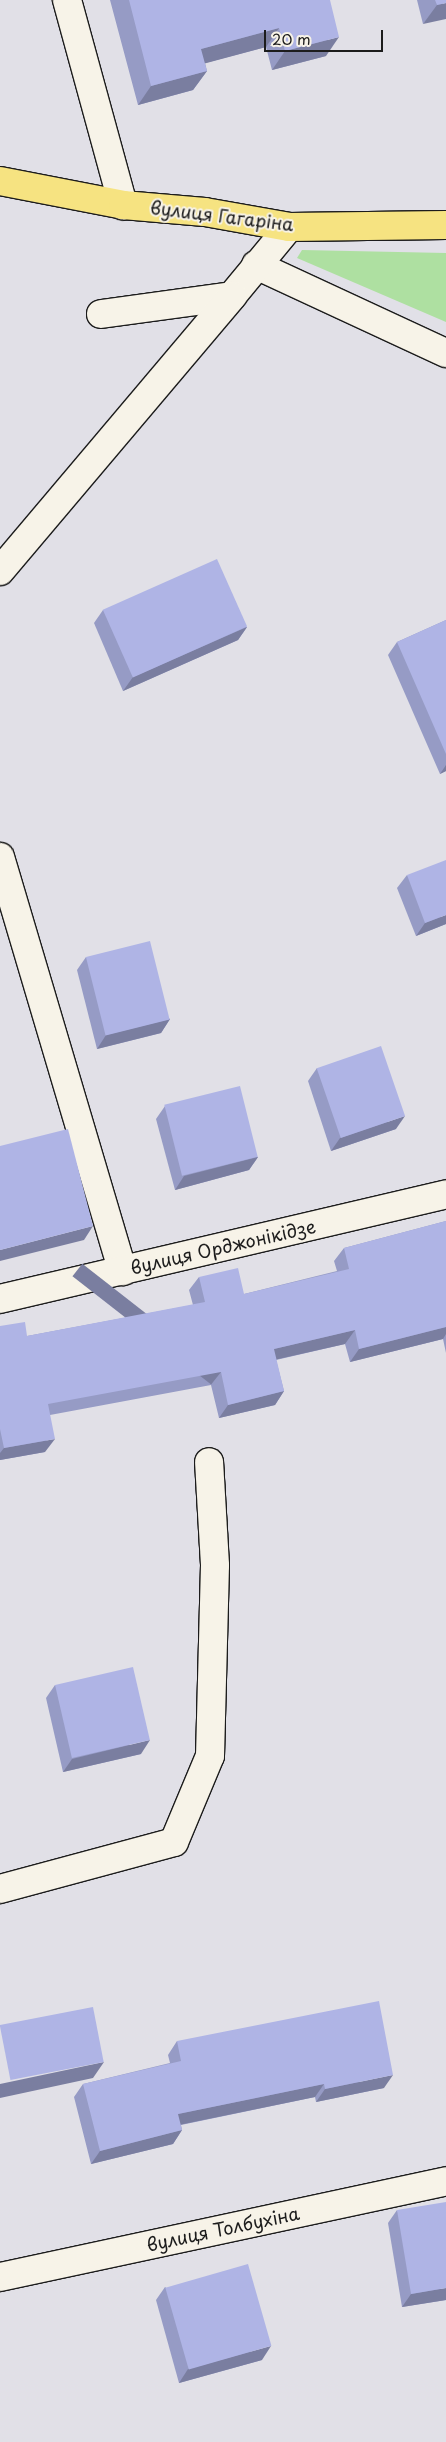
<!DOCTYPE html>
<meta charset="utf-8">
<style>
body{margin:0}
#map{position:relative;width:446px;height:2442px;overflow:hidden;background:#e1e0e7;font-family:"Playpen Sans",sans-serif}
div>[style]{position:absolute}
.green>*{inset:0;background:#aee0a1}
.roads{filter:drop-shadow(1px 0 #1c1c1c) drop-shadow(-1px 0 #1c1c1c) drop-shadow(0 1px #1c1c1c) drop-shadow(0 -1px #1c1c1c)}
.minor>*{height:28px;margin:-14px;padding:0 14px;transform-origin:14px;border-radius:14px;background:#f7f3e8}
.major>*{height:28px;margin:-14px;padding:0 14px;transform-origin:14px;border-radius:14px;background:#f6e381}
.wall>*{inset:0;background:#969bc5}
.shaded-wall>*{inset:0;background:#7a7ea0;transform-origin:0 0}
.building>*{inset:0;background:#afb4e5;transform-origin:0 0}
span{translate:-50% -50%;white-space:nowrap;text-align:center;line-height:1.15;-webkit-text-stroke:4px #f7f3e8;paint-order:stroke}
.street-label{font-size:18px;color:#1c1c1c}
.scale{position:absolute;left:264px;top:30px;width:119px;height:22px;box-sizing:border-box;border:2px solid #1c1c1c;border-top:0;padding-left:6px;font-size:15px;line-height:18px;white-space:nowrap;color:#1c1c1c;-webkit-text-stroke:4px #f7f3e8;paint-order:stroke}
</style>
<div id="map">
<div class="green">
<i style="clip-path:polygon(302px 250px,446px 253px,446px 322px,297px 258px)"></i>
</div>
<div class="roads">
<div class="minor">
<i style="left:67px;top:0;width:213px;rotate:74.7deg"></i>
<i style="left:256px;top:265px;width:209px;rotate:24.9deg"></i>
<i style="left:101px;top:314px;width:132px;rotate:-7.8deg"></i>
<i style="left:232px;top:296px;width:89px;rotate:-50.4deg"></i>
<i style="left:0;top:571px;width:360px;rotate:-49.8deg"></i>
<i style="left:0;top:857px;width:432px;rotate:73.5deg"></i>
<i style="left:0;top:1299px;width:458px;rotate:-13.2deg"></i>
<i style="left:0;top:1889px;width:180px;rotate:-15.1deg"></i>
<i style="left:174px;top:1842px;width:93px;rotate:-67.3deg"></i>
<i style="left:210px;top:1756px;width:191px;rotate:-88.5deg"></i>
<i style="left:215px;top:1565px;width:103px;rotate:-93.3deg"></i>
<i style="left:0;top:2277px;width:456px;rotate:-12.1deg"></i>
</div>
<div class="major">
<i style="left:0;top:181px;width:125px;rotate:11deg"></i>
<i style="left:123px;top:205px;width:82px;rotate:4.9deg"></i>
<i style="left:205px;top:212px;width:85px;rotate:10.1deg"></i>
<i style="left:289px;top:227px;width:157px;rotate:-0.7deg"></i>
</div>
</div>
<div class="wall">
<i style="clip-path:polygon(110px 0,330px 0,326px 56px,272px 70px,266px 47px,205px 63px,207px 71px,193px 90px,138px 105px)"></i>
<i style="clip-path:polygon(417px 0,446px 0,423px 24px)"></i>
<i style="clip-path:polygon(103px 610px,247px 627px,238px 640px,123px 691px,94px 623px)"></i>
<i style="clip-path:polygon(446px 620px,446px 771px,440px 774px,388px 655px,397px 642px)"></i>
<i style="clip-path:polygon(407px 875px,446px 924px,416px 936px,397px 888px)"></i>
<i style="clip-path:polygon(86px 957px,170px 1019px,161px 1033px,97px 1049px,77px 970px)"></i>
<i style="clip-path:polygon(317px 1068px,396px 1129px,331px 1151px,308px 1081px)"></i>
<i style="clip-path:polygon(165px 1106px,258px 1157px,249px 1170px,175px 1190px,156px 1119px)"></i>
<i style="clip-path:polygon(446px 1221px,446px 1353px,443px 1339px,350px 1362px,345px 1344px,276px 1360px,284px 1391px,275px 1405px,219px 1418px,211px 1385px,50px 1415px,45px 1452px,0 1460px,0 1326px,27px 1336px,193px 1305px,189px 1290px,199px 1277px,244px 1294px,337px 1271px,334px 1261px,344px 1248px)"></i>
<i style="clip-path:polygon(55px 1685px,141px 1754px,63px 1772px,46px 1698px)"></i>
<i style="clip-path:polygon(177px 2041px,384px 2088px,316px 2102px,315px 2097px,181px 2125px,182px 2130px,173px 2144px,91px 2164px,74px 2097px,83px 2084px,170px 2063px,168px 2055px)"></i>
<i style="clip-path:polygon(397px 2210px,446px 2300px,402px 2307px,388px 2223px)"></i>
<i style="clip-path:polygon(165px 2287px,262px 2360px,179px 2383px,156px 2300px)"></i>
</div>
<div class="shaded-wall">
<i style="clip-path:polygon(446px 3px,446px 19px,423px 24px,437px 5px)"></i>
<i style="clip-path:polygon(279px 28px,266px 47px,188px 68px,201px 49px)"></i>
<i style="clip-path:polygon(339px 37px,326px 56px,272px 70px,285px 51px)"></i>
<i style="clip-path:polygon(207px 71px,193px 90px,138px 105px,151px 86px)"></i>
<i style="clip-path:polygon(247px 627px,238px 640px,123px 691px,133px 677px)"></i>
<i style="clip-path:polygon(446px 765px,446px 771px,440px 774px)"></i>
<i style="clip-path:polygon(446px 915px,446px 924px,416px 936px,425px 923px)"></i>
<i style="clip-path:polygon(170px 1019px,161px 1033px,97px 1049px,106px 1035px)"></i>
<i style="clip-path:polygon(405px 1116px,396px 1129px,331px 1151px,340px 1138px)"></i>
<i style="clip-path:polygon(258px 1157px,249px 1170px,175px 1190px,184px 1176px)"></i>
<i style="clip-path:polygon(93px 1226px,84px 1240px,0 1261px,0 1250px)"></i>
<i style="clip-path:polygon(446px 1327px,446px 1334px,443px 1339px,350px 1362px,359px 1349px)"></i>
<i style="clip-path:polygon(355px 1330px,345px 1344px,265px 1362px,274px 1349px)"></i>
<i style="left:221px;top:1372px;width:16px;height:176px;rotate:128deg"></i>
<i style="clip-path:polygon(284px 1391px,275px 1405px,219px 1418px,228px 1405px)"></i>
<i style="clip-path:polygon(55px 1439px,45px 1452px,0 1460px,0 1453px,4px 1448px)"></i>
<i style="clip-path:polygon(150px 1740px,141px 1754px,63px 1772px,72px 1759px)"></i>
<i style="clip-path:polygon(104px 2062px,93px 2078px,0 2098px,0 2084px)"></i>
<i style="clip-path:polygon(393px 2075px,384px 2088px,316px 2102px,325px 2089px)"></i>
<i style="clip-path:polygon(324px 2084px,315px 2097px,169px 2127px,178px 2114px)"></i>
<i style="clip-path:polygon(182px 2130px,173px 2144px,91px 2164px,100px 2151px)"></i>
<i style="clip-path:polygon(446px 2288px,446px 2300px,402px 2307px,411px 2294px)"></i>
<i style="clip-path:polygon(271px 2346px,262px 2360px,179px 2383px,188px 2369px)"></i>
</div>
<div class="building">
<i style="clip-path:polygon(129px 0,330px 0,339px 37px,285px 51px,279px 28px,201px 49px,207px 71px,151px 86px)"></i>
<i style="clip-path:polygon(435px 0,446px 0,446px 3px,437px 5px)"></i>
<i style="left:217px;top:559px;width:74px;height:125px;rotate:66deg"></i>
<i style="clip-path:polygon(446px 620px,446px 754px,397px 642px)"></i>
<i style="clip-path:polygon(446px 860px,446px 915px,425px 923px,407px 875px)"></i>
<i style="left:150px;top:941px;width:81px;height:66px;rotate:76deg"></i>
<i style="left:381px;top:1046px;width:74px;height:68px;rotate:71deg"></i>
<i style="left:240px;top:1086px;width:73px;height:78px;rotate:76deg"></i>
<i style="clip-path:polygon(68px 1129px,93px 1226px,0 1250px,0 1146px)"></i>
<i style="clip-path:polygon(446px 1221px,446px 1327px,359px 1349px,355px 1330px,274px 1349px,284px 1391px,228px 1405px,221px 1372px,48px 1404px,55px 1439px,4px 1448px,0 1429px,0 1326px,25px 1322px,27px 1336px,205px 1302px,199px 1277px,238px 1268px,244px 1294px,349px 1269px,344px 1248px)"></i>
<i style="left:133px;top:1667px;width:75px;height:80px;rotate:77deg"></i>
<i style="clip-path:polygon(379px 2001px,393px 2075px,325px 2089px,324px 2084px,178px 2114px,182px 2130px,100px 2151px,83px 2084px,181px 2061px,177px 2041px)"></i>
<i style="left:93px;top:2007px;width:56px;height:95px;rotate:79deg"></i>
<i style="clip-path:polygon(446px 2202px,446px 2288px,411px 2294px,397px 2210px)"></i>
<i style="left:248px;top:2264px;width:85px;height:86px;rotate:74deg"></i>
</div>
<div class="street-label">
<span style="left:222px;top:216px;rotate:7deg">вулиця Гагаріна</span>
<span style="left:223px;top:1247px;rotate:-13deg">вулиця Орджонікідзе</span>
<span style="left:223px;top:2229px;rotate:-12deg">вулиця Толбухіна</span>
</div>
<div class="scale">20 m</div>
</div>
